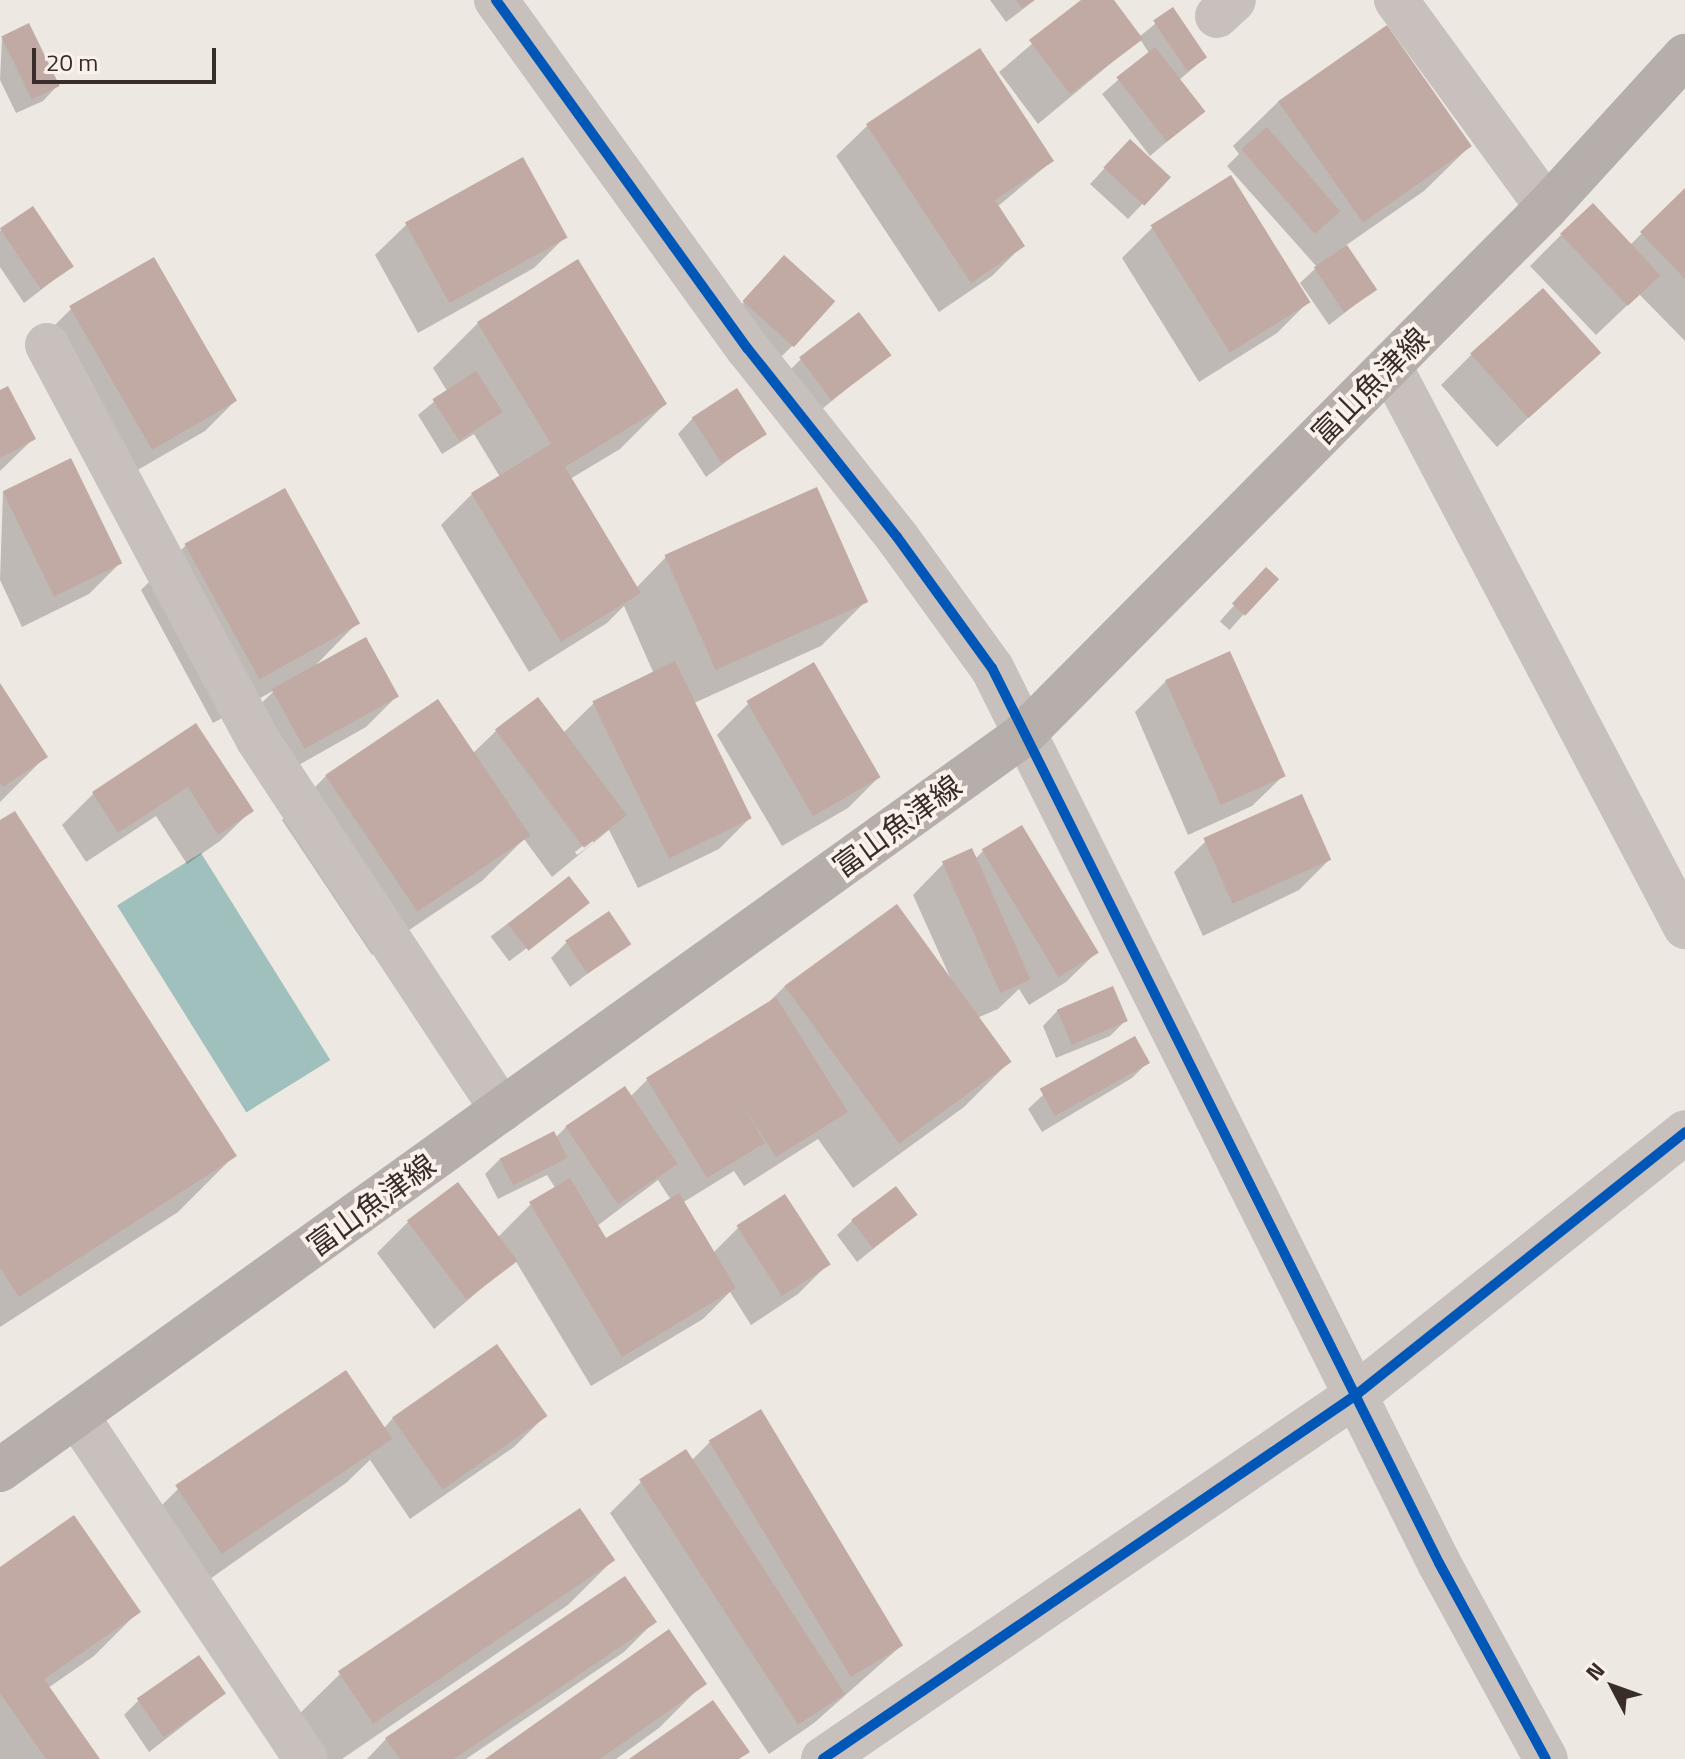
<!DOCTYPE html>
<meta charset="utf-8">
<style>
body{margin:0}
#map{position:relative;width:1685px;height:1759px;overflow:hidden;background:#eee8e2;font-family:"Titillium Web","Noto Sans JP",sans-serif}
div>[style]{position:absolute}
.water>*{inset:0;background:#9fc0bc;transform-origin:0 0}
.shadow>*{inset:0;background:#0003;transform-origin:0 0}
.building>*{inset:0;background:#c1aaa4;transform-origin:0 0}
.minor>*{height:44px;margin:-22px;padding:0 22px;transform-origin:22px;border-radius:22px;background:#c7c0bc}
.primary>*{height:44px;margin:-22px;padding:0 22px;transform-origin:22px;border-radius:22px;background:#b6aeab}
.cycleway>*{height:10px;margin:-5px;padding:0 5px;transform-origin:5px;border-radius:5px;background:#0057b8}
span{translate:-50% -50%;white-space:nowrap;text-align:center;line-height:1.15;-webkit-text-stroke:8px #faf1eb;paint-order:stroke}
.street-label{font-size:30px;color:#382d29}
.north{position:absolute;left:1573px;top:1647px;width:80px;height:80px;-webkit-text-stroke:6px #faf1eb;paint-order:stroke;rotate:311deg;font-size:22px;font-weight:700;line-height:32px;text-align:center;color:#382d29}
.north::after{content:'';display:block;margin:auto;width:28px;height:36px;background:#382d29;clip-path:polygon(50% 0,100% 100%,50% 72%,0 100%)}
.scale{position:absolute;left:32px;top:48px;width:184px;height:36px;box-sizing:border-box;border:4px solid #382d29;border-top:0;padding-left:10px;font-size:24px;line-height:28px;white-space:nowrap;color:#382d29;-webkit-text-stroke:6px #faf1eb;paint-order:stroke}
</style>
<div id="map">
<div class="water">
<i style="left:201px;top:853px;width:244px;height:99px;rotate:58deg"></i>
</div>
<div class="shadow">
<i style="clip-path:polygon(990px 0,1035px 0,1006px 22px)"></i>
<i style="clip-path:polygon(1084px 0,1111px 0,1139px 37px,1172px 10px,1205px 58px,1178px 81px,1202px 112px,1150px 156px,1102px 94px,1149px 53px,1140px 39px,1038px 124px,999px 72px)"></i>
<i style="clip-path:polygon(1387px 28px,1469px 147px,1424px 191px,1345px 246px,1374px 290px,1329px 325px,1300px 283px,1317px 267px,1227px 166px,1239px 154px,1233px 146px,1278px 102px)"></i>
<i style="clip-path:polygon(2px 38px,58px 85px,43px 101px,16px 113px,0 80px)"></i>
<i style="clip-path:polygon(867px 126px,1052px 161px,997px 207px,1022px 246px,992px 276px,939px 312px,836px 156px)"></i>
<i style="clip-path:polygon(1115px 157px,1168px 177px,1128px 219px,1090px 184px)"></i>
<i style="clip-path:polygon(522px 160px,565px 237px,534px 268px,418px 333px,375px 255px,406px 225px)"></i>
<i style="clip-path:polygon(1685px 191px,1685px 341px,1639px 294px,1596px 335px,1530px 266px,1561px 235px,1630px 245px)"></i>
<i style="clip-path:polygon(33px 208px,72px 266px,24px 303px,0 267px,0 231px)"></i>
<i style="clip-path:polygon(1153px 227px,1308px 302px,1277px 333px,1199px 382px,1122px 258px)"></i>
<i style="clip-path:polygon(769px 273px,793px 345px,778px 360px,730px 318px)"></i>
<i style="clip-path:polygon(71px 309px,236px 400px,205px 431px,122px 479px,40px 340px)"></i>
<i style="clip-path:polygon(evenodd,478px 323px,665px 404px,620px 449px,570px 479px,636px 588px,667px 556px,866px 601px,821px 646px,694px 703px,750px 818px,719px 849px,638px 888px,609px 830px,552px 877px,524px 839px,482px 881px,372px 955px,282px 820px,326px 776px,472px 754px,497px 730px,563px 733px,594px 703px,654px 674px,624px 606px,607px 623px,529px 672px,441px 525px,472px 494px,500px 477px,474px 434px,442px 454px,418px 415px,447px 391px,433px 368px,478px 323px,593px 838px,593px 843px,577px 855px,575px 852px,593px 838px)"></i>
<i style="clip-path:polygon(1598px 353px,1497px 447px,1441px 385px,1472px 354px)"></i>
<i style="clip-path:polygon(888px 355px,816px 414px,786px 374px,801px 359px)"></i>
<i style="clip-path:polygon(0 393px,33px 439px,0 471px)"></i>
<i style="clip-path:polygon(693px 418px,764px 433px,706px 477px,678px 434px)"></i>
<i style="clip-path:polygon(3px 492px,120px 563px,89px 594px,22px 627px,0 580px)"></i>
<i style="clip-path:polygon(186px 545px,357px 623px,313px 668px,397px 696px,366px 727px,274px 779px,242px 722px,275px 690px,213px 723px,141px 590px)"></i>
<i style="left:1266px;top:570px;width:13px;height:69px;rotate:42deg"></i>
<i style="clip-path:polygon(1166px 681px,1283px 776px,1252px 806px,1188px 835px,1135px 712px)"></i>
<i style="clip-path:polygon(0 687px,45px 757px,0 802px)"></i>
<i style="clip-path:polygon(748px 704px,879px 777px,848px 808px,782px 846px,717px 735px)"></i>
<i style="clip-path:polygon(195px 726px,251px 811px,220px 841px,187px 864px,156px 816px,86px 862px,62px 825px,93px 794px)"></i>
<i style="clip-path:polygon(0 823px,234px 1156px,178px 1212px,0 1327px)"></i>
<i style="clip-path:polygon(1205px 842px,1330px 859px,1299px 890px,1203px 936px,1174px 872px)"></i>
<i style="clip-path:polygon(evenodd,984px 850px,1097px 952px,1066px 982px,1029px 1005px,1019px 989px,998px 1009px,977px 1018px,1009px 1062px,964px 1107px,853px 1188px,818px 1139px,744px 1186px,734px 1171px,682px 1203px,713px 1253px,738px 1228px,785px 1197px,829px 1263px,798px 1294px,751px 1325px,730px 1292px,703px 1319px,591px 1386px,515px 1260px,434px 1329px,377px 1253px,408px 1222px,497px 1238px,531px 1204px,556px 1189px,547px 1175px,498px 1199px,485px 1174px,500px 1159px,555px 1138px,566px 1127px,630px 1097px,647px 1080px,766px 1005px,785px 986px,950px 977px,913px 895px,943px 864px,975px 859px,984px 850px,658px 1180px,671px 1200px,606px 1240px,597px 1226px,658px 1180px)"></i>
<i style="left:568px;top:878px;width:31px;height:97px;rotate:53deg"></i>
<i style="clip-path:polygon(566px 943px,628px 943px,570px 987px,551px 958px)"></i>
<i style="clip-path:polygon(1058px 1010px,1125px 1021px,1110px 1036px,1056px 1058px,1043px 1026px)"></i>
<i style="clip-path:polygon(1148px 1062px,1132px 1078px,1042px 1132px,1028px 1109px,1044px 1094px)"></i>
<i style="clip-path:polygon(915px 1215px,857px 1262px,837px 1235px,853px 1220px)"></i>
<i style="clip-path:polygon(545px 1416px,514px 1447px,410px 1519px,370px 1460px,346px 1483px,180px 1600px,133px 1534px,178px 1489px,384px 1428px,393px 1418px)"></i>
<i style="clip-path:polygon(711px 1441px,902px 1645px,814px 1723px,769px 1754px,610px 1513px,641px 1482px,686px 1452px,691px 1461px)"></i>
<i style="clip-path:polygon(579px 1510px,613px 1560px,568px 1605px,342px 1759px,323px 1759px,295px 1718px,340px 1674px)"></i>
<i style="clip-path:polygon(0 1569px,138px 1612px,94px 1656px,48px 1688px,97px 1759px,0 1759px)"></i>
<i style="clip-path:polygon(654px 1622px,624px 1652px,466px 1759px,367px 1759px,386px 1739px)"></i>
<i style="clip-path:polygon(704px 1683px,659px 1728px,616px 1759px,488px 1759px)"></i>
<i style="clip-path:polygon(224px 1694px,149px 1752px,124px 1715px,139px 1700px)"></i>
</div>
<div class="building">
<i style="clip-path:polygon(1016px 0,1034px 0,1022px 8px)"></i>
<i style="clip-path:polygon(1081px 0,1114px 0,1143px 39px,1070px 94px,1029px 40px)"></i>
<i style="left:1173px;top:7px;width:61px;height:24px;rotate:56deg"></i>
<i style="left:29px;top:23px;width:70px;height:31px;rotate:64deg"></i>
<i style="left:1387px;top:25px;width:148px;height:133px;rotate:55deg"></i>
<i style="left:1155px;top:47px;width:82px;height:49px;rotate:52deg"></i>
<i style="clip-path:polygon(980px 48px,1054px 161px,995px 200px,1025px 246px,971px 283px,866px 124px)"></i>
<i style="left:1267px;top:127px;width:112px;height:34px;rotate:49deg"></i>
<i style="left:1130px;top:139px;width:56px;height:39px;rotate:43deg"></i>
<i style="left:523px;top:157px;width:92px;height:135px;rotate:61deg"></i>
<i style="left:1231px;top:175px;width:150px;height:95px;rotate:58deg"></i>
<i style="clip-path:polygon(1685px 188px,1685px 279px,1640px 232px)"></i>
<i style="left:1593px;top:203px;width:99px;height:45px;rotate:47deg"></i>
<i style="left:33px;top:206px;width:73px;height:40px;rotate:56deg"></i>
<i style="left:1347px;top:245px;width:54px;height:40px;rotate:56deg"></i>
<i style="left:784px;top:255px;width:69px;height:62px;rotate:42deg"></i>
<i style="left:154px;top:257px;width:166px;height:98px;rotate:60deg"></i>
<i style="clip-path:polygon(578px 259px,667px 404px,565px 467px,641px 593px,561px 642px,471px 493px,551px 444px,477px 322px)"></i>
<i style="left:1543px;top:288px;width:87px;height:98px;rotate:48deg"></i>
<i style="left:859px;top:312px;width:54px;height:75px;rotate:53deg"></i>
<i style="left:476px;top:371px;width:49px;height:52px;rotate:57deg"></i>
<i style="clip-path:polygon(8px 386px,36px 439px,0 458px,0 390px)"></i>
<i style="left:737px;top:388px;width:55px;height:54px;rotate:57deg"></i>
<i style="left:71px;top:458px;width:117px;height:76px;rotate:64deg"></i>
<i style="left:817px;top:487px;width:126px;height:167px;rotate:66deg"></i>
<i style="left:285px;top:488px;width:155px;height:115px;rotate:61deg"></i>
<i style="left:1266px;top:567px;width:18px;height:50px;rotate:43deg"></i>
<i style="left:366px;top:637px;width:68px;height:108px;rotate:61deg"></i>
<i style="left:1230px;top:651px;width:137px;height:71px;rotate:66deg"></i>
<i style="left:675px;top:661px;width:175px;height:92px;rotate:64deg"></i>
<i style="left:814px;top:662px;width:133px;height:78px;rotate:60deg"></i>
<i style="clip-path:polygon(0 683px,48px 757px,3px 787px,0 783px)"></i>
<i style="left:538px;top:697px;width:148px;height:54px;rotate:53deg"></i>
<i style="left:438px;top:699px;width:165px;height:136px;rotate:56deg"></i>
<i style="clip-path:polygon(196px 723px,254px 811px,218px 835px,188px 787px,118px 833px,92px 792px)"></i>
<i style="left:1302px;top:794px;width:72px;height:108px;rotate:66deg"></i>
<i style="clip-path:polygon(15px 811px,237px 1156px,19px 1297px,0 1268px,0 820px)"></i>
<i style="left:1022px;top:825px;width:149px;height:47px;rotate:59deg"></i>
<i style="left:972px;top:848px;width:144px;height:33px;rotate:66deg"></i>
<i style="left:569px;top:876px;width:34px;height:78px;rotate:52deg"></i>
<i style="left:897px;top:904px;width:195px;height:139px;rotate:54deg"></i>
<i style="left:609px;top:911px;width:40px;height:53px;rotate:56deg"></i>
<i style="left:1113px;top:986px;width:38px;height:61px;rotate:67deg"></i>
<i style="clip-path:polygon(776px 997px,848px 1112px,776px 1157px,739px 1100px,765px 1143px,707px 1178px,646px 1078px)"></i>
<i style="left:1135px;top:1036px;width:31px;height:109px;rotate:61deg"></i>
<i style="left:625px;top:1086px;width:94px;height:72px;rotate:56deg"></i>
<i style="left:554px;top:1131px;width:30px;height:61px;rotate:63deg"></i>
<i style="clip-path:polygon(570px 1178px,606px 1238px,679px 1193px,736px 1288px,622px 1357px,529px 1202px)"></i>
<i style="left:458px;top:1182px;width:99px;height:64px;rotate:53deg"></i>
<i style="left:896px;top:1186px;width:36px;height:56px;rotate:53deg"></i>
<i style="left:785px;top:1194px;width:84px;height:58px;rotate:57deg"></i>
<i style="left:497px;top:1344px;width:88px;height:128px;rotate:55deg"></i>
<i style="left:346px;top:1370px;width:83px;height:206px;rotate:56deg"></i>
<i style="left:761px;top:1409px;width:276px;height:61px;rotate:59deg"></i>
<i style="left:686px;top:1449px;width:292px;height:56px;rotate:57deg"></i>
<i style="left:580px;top:1508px;width:63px;height:292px;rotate:56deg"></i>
<i style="clip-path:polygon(74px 1515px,141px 1612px,44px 1679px,100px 1759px,46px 1759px,0 1693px,0 1567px)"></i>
<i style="clip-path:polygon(625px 1576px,657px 1622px,454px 1759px,400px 1759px,385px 1738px)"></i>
<i style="clip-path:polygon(669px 1629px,707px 1684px,600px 1759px,485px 1759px)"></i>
<i style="left:199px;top:1655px;width:47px;height:76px;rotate:55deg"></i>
<i style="clip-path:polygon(713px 1700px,750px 1752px,739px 1759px,629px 1759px)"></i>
</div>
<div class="minor">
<i style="left:496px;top:0;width:430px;rotate:54.2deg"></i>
<i style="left:748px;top:349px;width:240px;rotate:51.6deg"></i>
<i style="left:897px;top:537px;width:162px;rotate:54.1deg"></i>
<i style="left:992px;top:668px;width:1000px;rotate:63.46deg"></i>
<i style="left:1439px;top:1563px;width:223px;rotate:61.4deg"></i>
<i style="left:1396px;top:0;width:256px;rotate:53.9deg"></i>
<i style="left:1217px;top:16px;width:23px;rotate:-43deg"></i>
<i style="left:47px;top:345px;width:448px;rotate:61.9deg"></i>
<i style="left:258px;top:740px;width:443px;rotate:56.6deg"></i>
<i style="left:1390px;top:366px;width:634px;rotate:62.26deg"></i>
<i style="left:77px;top:1416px;width:412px;rotate:56.3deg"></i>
<i style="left:823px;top:1759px;width:645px;rotate:-34.33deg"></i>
<i style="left:1356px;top:1395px;width:421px;rotate:-38.6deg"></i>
</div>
<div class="primary">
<i style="left:0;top:1470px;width:1258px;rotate:-35.69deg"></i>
<i style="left:1022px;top:736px;width:745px;rotate:-45.22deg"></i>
<i style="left:1547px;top:207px;width:205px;rotate:-47.6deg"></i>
</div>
<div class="cycleway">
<i style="left:496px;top:0;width:430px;rotate:54.2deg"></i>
<i style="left:748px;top:349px;width:240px;rotate:51.6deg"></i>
<i style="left:897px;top:537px;width:162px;rotate:54.1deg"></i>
<i style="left:992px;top:668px;width:1000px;rotate:63.46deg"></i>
<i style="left:1439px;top:1563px;width:223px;rotate:61.4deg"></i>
<i style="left:823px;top:1759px;width:645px;rotate:-34.33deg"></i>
<i style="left:1356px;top:1395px;width:421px;rotate:-38.6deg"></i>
</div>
<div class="street-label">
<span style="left:1370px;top:386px;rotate:-45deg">富山魚津線</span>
<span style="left:897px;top:826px;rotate:-36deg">富山魚津線</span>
<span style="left:371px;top:1205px;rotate:-36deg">富山魚津線</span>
</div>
<div class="north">N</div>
<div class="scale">20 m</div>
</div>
